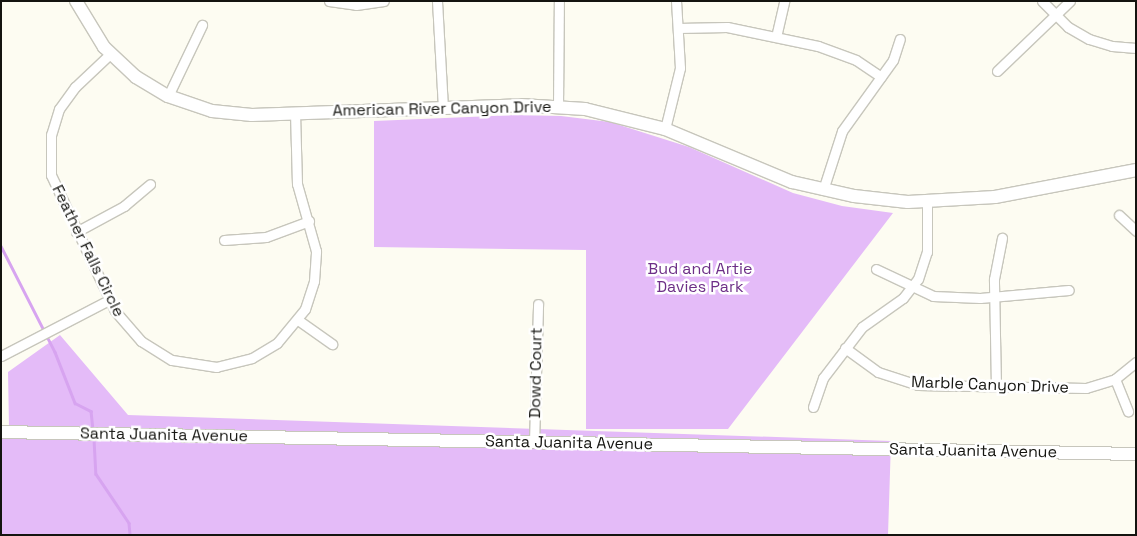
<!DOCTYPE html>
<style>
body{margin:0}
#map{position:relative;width:1137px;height:536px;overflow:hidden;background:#fdfcf2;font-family:"Space Grotesk",sans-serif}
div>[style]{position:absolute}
.green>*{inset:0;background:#e4bbf8}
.stream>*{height:2.5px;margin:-1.25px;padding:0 1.25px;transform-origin:1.25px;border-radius:1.25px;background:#d7a4f0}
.roads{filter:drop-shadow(1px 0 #c7c6bc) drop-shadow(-1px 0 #c7c6bc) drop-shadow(0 1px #c7c6bc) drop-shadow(0 -1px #c7c6bc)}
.street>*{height:9px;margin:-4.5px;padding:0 4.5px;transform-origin:4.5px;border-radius:4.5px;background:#fff}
.secondary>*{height:12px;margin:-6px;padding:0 6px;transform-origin:6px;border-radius:6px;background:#fff}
span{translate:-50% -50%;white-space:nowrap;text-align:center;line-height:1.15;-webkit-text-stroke:5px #fff;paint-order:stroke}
.street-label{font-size:16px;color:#141410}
.park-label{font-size:16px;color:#6d2f87}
.frame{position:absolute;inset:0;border:2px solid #141410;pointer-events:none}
</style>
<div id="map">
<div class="green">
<i style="clip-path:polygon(514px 115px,561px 116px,610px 122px,689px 147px,793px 193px,842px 206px,893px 213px,728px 429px,586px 429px,586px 250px,374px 247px,374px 121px)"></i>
<i style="clip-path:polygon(60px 335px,128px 415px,891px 441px,888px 535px,1px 535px,1px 428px,9px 427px,8px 372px)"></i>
</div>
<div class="stream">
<i style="left:1px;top:246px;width:119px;rotate:63deg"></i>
<i style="left:55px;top:352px;width:55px;rotate:68.6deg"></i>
<i style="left:75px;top:403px;width:18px;rotate:27deg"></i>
<i style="left:91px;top:411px;width:20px;rotate:84deg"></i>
<i style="left:94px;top:439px;width:35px;rotate:87deg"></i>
<i style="left:96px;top:474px;width:59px;rotate:56deg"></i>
<i style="left:129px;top:523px;width:12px;rotate:85deg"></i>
</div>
<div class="roads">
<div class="street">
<i style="left:329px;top:1px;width:27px;rotate:8deg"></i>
<i style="left:356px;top:5px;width:28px;rotate:-8deg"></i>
<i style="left:437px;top:1px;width:107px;rotate:86.8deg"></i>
<i style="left:1042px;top:1px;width:37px;rotate:45deg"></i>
<i style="left:1068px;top:27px;width:24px;rotate:30deg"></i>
<i style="left:1089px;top:39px;width:24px;rotate:17deg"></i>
<i style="left:1112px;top:46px;width:24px;rotate:5deg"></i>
<i style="left:678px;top:28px;width:49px;rotate:-1.2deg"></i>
<i style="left:727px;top:27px;width:93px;rotate:11.8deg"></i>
<i style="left:818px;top:46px;width:40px;rotate:20.2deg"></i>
<i style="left:856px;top:60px;width:30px;rotate:34deg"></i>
<i style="left:776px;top:37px;width:37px;rotate:-77deg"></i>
<i style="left:110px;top:54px;width:48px;rotate:136.7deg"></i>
<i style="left:75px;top:87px;width:27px;rotate:126deg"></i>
<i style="left:59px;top:109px;width:27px;rotate:107deg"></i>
<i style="left:51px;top:135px;width:40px;rotate:90deg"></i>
<i style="left:51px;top:175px;width:150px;rotate:64.8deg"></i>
<i style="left:115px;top:311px;width:40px;rotate:49deg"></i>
<i style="left:141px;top:341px;width:36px;rotate:32deg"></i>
<i style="left:172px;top:360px;width:45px;rotate:9deg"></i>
<i style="left:216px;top:367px;width:37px;rotate:-14deg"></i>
<i style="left:252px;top:358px;width:29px;rotate:-31deg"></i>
<i style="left:277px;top:343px;width:44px;rotate:-50.5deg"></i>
<i style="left:305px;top:309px;width:29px;rotate:-72deg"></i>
<i style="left:314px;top:281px;width:30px;rotate:-86deg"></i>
<i style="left:316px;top:251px;width:70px;rotate:-105.8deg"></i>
<i style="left:297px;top:184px;width:70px;rotate:-91.6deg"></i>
<i style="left:997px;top:71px;width:101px;rotate:-43.8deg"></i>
<i style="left:168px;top:96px;width:79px;rotate:-64.4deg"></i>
<i style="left:558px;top:106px;width:105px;rotate:-89.5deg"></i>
<i style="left:665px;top:129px;width:63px;rotate:-76.2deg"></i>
<i style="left:680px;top:68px;width:67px;rotate:-93.4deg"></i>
<i style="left:823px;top:190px;width:62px;rotate:-72.1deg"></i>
<i style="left:842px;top:131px;width:87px;rotate:-54.3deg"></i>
<i style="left:893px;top:60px;width:22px;rotate:-72deg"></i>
<i style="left:1119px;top:215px;width:23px;rotate:43deg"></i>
<i style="left:76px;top:232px;width:55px;rotate:-28.4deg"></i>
<i style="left:124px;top:206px;width:34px;rotate:-40deg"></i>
<i style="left:224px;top:240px;width:42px;rotate:-4.1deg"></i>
<i style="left:266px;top:237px;width:46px;rotate:-20.4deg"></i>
<i style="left:876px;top:269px;width:63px;rotate:25.3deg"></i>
<i style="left:933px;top:296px;width:47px;rotate:2.4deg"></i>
<i style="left:980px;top:298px;width:89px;rotate:-5.1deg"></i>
<i style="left:298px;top:320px;width:42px;rotate:35.2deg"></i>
<i style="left:845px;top:348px;width:41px;rotate:36deg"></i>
<i style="left:878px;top:372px;width:42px;rotate:18deg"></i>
<i style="left:918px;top:385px;width:168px;rotate:1deg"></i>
<i style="left:1086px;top:388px;width:30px;rotate:-17deg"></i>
<i style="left:1115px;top:379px;width:27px;rotate:-39deg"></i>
<i style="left:1px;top:356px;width:122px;rotate:-27.4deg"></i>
<i style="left:1115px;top:379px;width:35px;rotate:68deg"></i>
<i style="left:996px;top:387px;width:108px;rotate:-91.1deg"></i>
<i style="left:994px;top:279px;width:42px;rotate:-79deg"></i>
<i style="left:813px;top:407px;width:31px;rotate:-71deg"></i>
<i style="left:823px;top:378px;width:64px;rotate:-52.6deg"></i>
<i style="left:862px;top:327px;width:50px;rotate:-35.3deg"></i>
<i style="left:903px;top:298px;width:24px;rotate:-52deg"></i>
<i style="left:918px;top:279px;width:28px;rotate:-72deg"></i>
<i style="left:927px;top:252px;width:50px;rotate:-90deg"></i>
<i style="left:534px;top:442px;width:138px;rotate:-88.3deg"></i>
</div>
<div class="secondary">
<i style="left:76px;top:1px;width:54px;rotate:58.7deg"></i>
<i style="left:104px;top:47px;width:44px;rotate:43.2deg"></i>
<i style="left:136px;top:77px;width:37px;rotate:31deg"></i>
<i style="left:168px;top:96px;width:46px;rotate:18.8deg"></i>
<i style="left:212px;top:111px;width:40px;rotate:5.7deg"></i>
<i style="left:252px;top:115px;width:269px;rotate:-2.1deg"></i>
<i style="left:521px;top:105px;width:64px;rotate:3.6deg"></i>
<i style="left:585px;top:109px;width:82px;rotate:14deg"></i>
<i style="left:665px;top:129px;width:138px;rotate:22.7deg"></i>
<i style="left:792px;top:182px;width:64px;rotate:12.7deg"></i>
<i style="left:854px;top:196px;width:54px;rotate:6.3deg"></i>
<i style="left:908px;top:202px;width:87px;rotate:-3.3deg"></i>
<i style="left:995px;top:197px;width:144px;rotate:-10.8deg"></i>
<i style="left:1px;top:432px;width:1135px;rotate:1.11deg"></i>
</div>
</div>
<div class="street-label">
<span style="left:442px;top:109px;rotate:-1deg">American River Canyon Drive</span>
<span style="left:88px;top:251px;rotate:64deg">Feather Falls Circle</span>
<span style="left:536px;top:373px;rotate:-89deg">Dowd Court</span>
<span style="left:990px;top:385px;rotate:2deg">Marble Canyon Drive</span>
<span style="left:164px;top:435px;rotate:1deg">Santa Juanita Avenue</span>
<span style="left:569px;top:443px;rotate:1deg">Santa Juanita Avenue</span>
<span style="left:973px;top:451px;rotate:1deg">Santa Juanita Avenue</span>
</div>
<div class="park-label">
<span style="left:700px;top:278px">Bud and Artie<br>Davies Park</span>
</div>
<div class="frame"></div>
</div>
